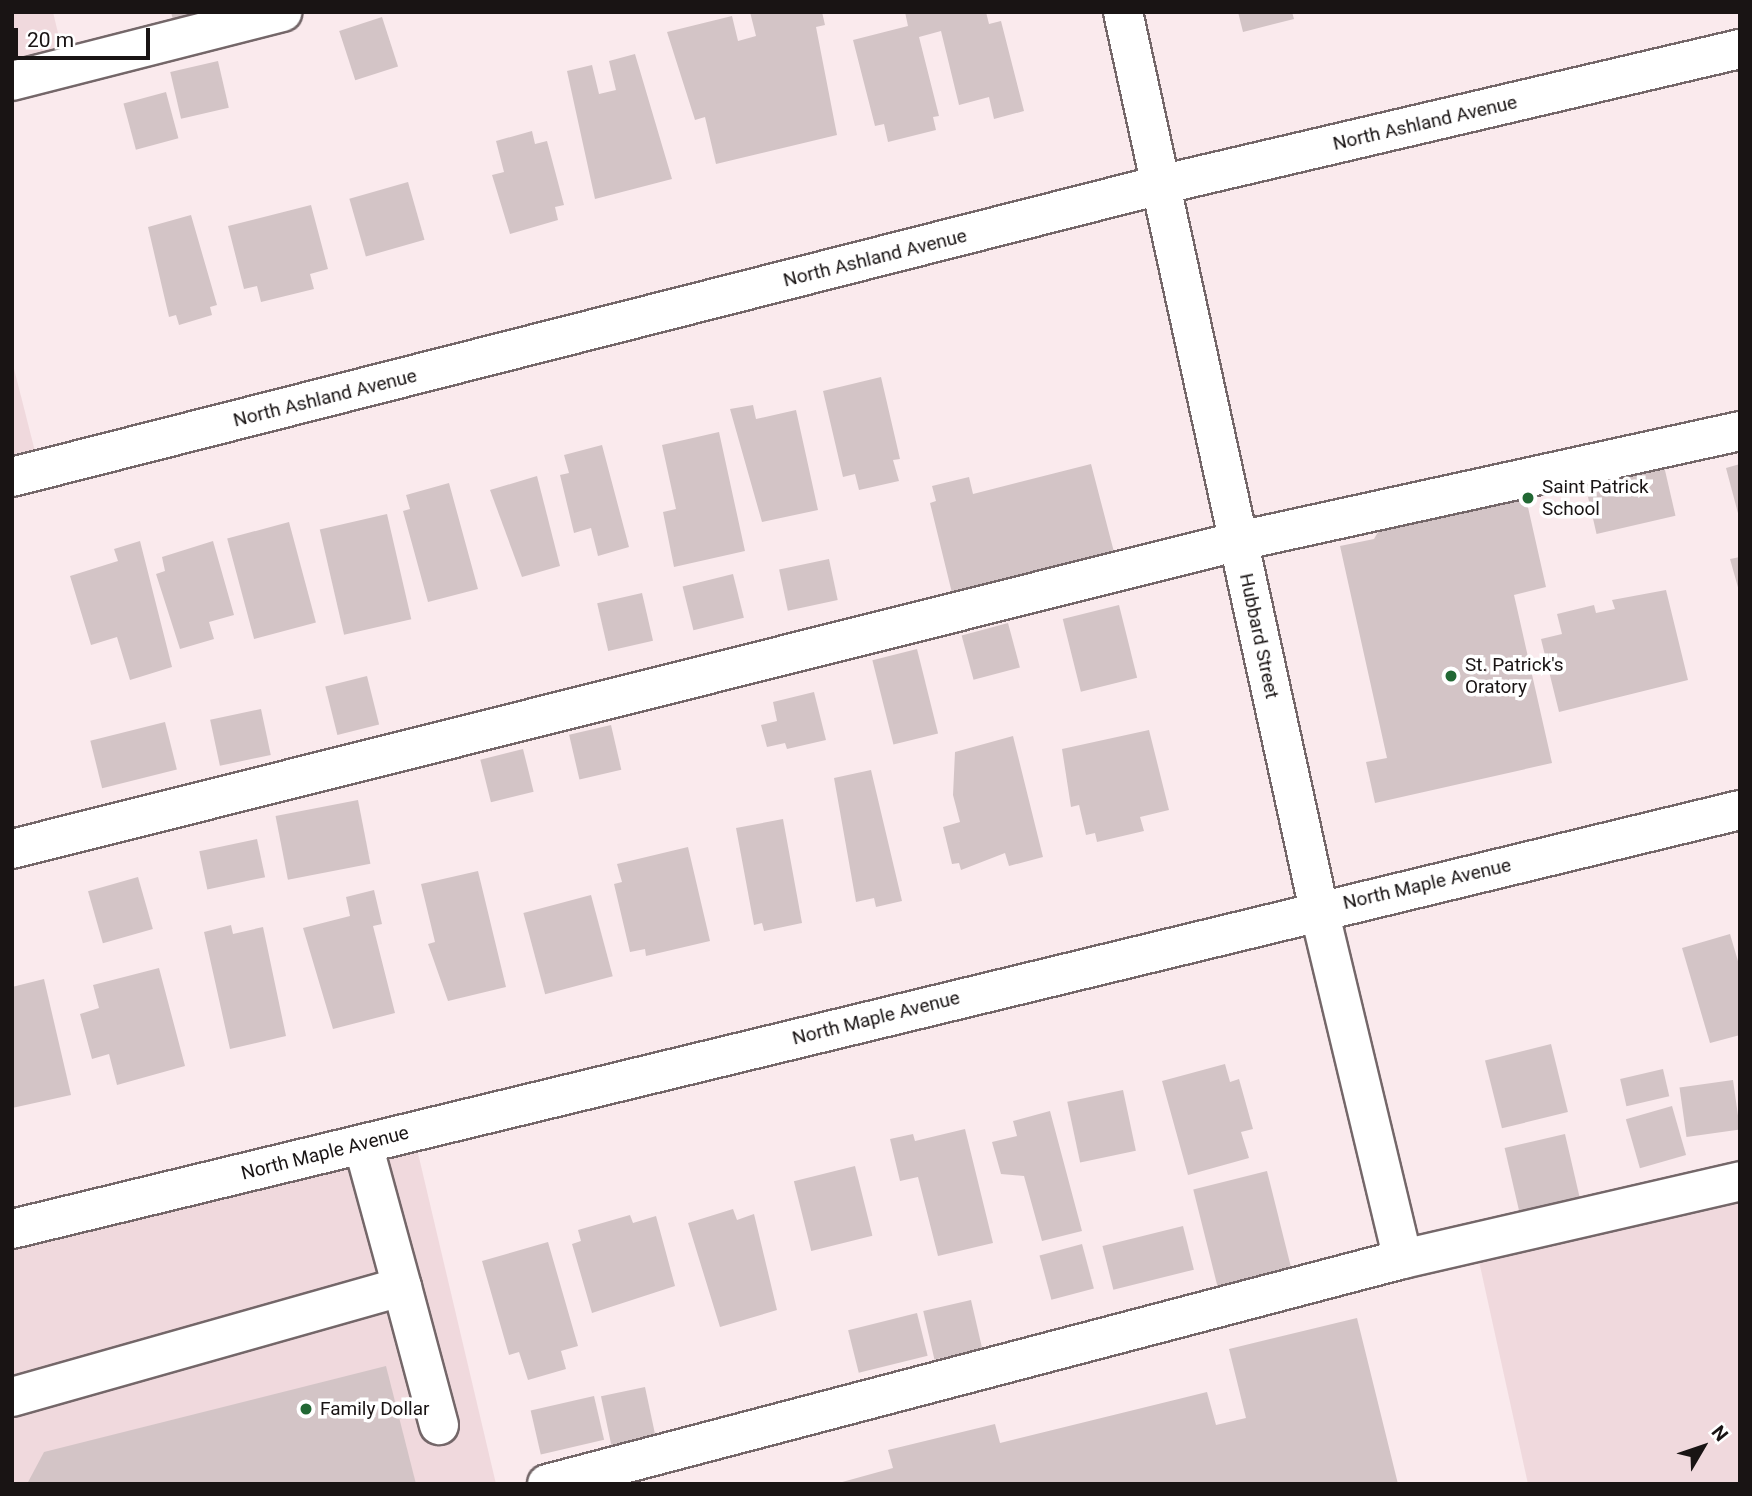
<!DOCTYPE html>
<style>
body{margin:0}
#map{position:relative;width:1752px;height:1496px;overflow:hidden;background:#faeaed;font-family:Roboto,sans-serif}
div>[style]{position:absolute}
.built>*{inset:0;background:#f0d9dd}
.building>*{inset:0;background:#d3c4c6;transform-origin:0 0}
.roads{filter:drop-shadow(2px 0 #746769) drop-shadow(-2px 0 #746769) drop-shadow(0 2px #746769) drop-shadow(0 -2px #746769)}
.minor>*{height:38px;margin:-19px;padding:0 19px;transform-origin:19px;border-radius:19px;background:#fff}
.dots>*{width:19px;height:19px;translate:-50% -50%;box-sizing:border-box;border:4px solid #fff;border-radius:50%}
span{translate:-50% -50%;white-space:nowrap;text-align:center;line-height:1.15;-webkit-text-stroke:7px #fff;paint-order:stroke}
.street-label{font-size:19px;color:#191414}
.poi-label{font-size:19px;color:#191414}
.left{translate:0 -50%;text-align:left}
.frame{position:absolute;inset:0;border:14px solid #191414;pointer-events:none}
.north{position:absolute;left:1668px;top:1412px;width:70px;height:70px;-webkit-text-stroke:5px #fff;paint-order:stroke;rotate:51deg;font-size:19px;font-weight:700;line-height:28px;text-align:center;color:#191414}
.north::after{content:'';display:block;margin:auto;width:24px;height:32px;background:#191414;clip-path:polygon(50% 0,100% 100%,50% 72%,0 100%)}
.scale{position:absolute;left:14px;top:28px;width:136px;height:32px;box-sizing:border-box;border:4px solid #191414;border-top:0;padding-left:9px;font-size:21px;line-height:24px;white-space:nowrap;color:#191414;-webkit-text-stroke:5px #fff;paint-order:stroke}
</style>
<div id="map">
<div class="built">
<i style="clip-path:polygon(12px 12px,53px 12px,66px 67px,12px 81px)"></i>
<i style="clip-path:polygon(12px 361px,40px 471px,12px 477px)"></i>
<i style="clip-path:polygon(413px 1132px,496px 1484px,12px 1484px,12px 1229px)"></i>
<i style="clip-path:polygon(1740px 1181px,1740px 1484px,1528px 1484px,1475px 1243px)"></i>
</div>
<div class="building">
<i style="clip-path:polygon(171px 12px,217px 12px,174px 24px)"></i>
<i style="clip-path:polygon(750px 12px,822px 12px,825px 25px,816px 27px,837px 135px,716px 164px,705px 117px,695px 120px,667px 32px,732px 16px,738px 41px,756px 36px)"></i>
<i style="clip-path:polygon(905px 12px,986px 12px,989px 24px,1001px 21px,1024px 111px,994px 119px,989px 97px,959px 105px,941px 31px,919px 37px,939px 116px,933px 117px,936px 130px,888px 142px,884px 124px,875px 126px,853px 40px,908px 26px)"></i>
<i style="clip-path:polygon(1238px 12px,1292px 12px,1294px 19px,1243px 32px)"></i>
<i style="left:382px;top:17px;width:52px;height:45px;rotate:72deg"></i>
<i style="clip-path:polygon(635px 54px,672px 179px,595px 199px,567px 71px,592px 65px,599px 94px,616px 90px,609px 61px)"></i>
<i style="left:218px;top:61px;width:48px;height:49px;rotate:77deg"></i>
<i style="left:166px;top:92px;width:48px;height:44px;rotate:75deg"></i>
<i style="clip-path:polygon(532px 131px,535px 144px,547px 141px,564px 205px,555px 207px,558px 220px,510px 234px,492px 175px,504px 172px,496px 141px)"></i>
<i style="left:408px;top:182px;width:60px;height:61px;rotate:74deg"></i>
<i style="clip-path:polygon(311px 205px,328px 269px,310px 274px,314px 289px,261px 302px,257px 286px,244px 289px,228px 226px)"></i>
<i style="clip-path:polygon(191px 215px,217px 305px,210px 307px,212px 315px,179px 325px,176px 315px,169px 317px,148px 227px)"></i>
<i style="clip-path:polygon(881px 377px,900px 459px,893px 460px,899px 481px,859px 490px,855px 474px,843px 477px,823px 391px)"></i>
<i style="clip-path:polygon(753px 405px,756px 419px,796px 410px,818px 510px,762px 522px,730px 409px)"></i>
<i style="clip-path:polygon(719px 432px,745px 551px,674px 567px,663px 512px,676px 509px,662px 445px)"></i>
<i style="clip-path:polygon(602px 445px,629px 547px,598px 556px,591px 528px,574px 533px,560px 475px,569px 473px,564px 455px)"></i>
<i style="clip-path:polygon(1091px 464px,1114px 552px,952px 593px,930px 503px,936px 501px,932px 486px,969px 477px,973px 494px)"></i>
<i style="clip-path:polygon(1740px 464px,1740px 517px,1739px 517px,1726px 468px)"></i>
<i style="left:1664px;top:466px;width:51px;height:81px;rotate:77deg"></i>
<i style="clip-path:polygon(537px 476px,560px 566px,522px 577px,490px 490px)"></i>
<i style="clip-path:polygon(449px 483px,478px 589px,428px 602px,403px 511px,410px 509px,406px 495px)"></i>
<i style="clip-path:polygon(1525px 494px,1546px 587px,1514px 595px,1552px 763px,1375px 803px,1366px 762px,1387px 758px,1340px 546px,1374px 539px,1382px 525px)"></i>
<i style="left:387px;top:514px;width:108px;height:69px;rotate:77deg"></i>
<i style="left:289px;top:522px;width:104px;height:64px;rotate:75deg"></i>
<i style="clip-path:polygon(140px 541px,172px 667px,130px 680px,117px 637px,91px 645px,70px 576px,118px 561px,114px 549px)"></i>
<i style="clip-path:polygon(213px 541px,234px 615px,209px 622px,214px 639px,180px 649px,156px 574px,165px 571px,162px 557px)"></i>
<i style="clip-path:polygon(1740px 557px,1740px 591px,1739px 591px,1730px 559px)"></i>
<i style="left:829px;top:559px;width:42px;height:51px;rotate:78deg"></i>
<i style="left:733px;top:574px;width:45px;height:52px;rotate:76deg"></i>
<i style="clip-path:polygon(1666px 590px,1688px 680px,1559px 712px,1541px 639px,1562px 634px,1557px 614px,1594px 605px,1596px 613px,1615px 609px,1612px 600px)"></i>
<i style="left:642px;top:593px;width:49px;height:46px;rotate:77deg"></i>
<i style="left:1119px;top:605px;width:75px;height:58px;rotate:76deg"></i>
<i style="left:1008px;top:623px;width:46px;height:48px;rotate:75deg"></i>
<i style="left:917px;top:649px;width:87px;height:46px;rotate:76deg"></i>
<i style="left:367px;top:676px;width:50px;height:43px;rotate:76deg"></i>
<i style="clip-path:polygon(814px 692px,826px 740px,787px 749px,785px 743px,767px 747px,761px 725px,777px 721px,773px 702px)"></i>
<i style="left:261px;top:709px;width:47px;height:52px;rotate:78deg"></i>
<i style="left:165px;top:722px;width:49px;height:77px;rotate:76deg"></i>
<i style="left:611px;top:725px;width:46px;height:43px;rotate:77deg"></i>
<i style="clip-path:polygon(1149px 730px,1169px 810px,1140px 817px,1144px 831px,1097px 842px,1095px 833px,1086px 835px,1079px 805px,1071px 807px,1062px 749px)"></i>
<i style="clip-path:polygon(1013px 736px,1043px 857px,1009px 866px,1005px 853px,961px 870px,959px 863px,952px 864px,943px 827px,960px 822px,953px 795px,955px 752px)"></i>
<i style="left:523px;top:749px;width:44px;height:44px;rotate:76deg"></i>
<i style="clip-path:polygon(871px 770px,902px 901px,876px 907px,874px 898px,856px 902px,834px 778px)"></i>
<i style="left:358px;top:800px;width:65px;height:84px;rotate:79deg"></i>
<i style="clip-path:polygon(783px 819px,802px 923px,764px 931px,762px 923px,754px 925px,736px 828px)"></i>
<i style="left:257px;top:839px;width:39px;height:59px;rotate:78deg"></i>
<i style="clip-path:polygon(688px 847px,710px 941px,646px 956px,645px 949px,630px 952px,614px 884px,622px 882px,617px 864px)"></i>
<i style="clip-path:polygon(478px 871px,506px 987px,448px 1001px,428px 944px,435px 942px,421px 884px)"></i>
<i style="left:138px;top:877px;width:54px;height:52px;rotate:74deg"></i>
<i style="clip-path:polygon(374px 890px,382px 924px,373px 926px,395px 1013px,333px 1029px,303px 928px,350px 916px,346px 897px)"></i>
<i style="left:591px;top:895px;width:84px;height:70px;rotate:75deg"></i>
<i style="clip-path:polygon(231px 925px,233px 934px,263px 927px,286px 1036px,230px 1049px,204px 932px)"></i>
<i style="clip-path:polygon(1730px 934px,1740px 968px,1740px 1035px,1710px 1043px,1682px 948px)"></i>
<i style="clip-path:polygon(159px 968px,185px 1066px,117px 1085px,109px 1054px,92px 1059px,80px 1014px,99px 1008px,93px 985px)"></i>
<i style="clip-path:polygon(44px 979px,71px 1095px,12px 1108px,12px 987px)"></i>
<i style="left:1551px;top:1044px;width:70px;height:68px;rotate:76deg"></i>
<i style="clip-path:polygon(1225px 1064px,1230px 1082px,1239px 1079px,1253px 1129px,1241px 1132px,1249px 1158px,1188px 1175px,1162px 1081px)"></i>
<i style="left:1663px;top:1069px;width:28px;height:44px;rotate:77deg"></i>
<i style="left:1733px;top:1080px;width:50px;height:54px;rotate:82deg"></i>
<i style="left:1123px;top:1090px;width:62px;height:57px;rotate:78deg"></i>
<i style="left:1672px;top:1106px;width:51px;height:48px;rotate:74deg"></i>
<i style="clip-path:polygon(1050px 1111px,1082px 1231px,1042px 1241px,1024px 1176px,1001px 1174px,992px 1142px,1017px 1136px,1013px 1121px)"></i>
<i style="clip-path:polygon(965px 1129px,993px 1243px,938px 1256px,918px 1177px,900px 1181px,890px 1139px,913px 1134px,915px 1141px)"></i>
<i style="left:1565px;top:1134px;width:67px;height:62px;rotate:77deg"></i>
<i style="left:855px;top:1166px;width:72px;height:63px;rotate:76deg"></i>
<i style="left:1267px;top:1171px;width:105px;height:76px;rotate:76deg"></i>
<i style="clip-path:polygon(733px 1209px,737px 1220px,754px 1214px,777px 1310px,720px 1327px,688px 1223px)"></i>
<i style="clip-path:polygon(630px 1215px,633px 1223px,656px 1216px,675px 1286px,592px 1313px,572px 1244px,581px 1241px,578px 1230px)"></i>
<i style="left:1183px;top:1226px;width:45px;height:83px;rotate:76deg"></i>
<i style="clip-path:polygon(548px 1242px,578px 1346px,561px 1351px,566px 1369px,528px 1380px,519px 1352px,509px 1355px,482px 1261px)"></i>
<i style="left:1082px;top:1244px;width:46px;height:44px;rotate:75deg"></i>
<i style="left:971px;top:1300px;width:50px;height:49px;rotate:77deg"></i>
<i style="left:917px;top:1313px;width:44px;height:71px;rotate:76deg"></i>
<i style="clip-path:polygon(1357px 1318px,1398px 1484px,835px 1484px,893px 1468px,888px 1450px,995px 1424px,1000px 1443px,1207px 1392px,1216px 1425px,1246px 1418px,1229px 1349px)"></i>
<i style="clip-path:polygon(386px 1366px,416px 1484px,27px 1484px,44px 1452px)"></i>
<i style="left:645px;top:1387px;width:54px;height:45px;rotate:78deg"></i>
<i style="left:594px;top:1396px;width:45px;height:65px;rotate:77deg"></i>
</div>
<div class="roads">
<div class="minor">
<i style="left:1123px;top:12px;width:919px;rotate:77.69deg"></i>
<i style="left:1319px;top:910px;width:359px;rotate:76.5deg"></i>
<i style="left:12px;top:81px;width:279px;rotate:-14.3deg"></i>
<i style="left:12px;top:477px;width:1185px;rotate:-14.27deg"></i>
<i style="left:1160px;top:185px;width:596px;rotate:-13.2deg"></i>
<i style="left:12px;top:849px;width:1265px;rotate:-14.09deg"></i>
<i style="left:1239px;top:541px;width:513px;rotate:-12.38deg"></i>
<i style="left:12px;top:1229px;width:1778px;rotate:-13.63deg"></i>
<i style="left:402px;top:1287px;width:143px;rotate:75deg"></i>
<i style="left:12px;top:1397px;width:405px;rotate:-15.8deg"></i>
<i style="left:402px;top:1287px;width:148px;rotate:-105.3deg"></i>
<i style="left:547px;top:1484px;width:885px;rotate:-14.73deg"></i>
<i style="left:1403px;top:1259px;width:346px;rotate:-13deg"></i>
</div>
</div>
<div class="dots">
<i style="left:1528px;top:498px;background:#226834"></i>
<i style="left:1451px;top:676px;background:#226834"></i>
<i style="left:306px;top:1409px;background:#226834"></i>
</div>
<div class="street-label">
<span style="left:1425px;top:123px;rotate:-13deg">North Ashland Avenue</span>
<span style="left:875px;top:258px;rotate:-14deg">North Ashland Avenue</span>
<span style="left:325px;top:398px;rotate:-14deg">North Ashland Avenue</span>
<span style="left:1259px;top:636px;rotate:78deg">Hubbard Street</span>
<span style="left:1427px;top:884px;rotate:-13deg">North Maple Avenue</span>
<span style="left:876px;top:1018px;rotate:-14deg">North Maple Avenue</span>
<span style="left:325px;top:1153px;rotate:-14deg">North Maple Avenue</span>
</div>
<div class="poi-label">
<span class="left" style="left:1542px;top:498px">Saint Patrick<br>School</span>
<span class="left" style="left:1465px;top:676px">St. Patrick's<br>Oratory</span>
<span class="left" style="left:320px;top:1409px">Family Dollar</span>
</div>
<div class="frame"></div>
<div class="north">N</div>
<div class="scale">20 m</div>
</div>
